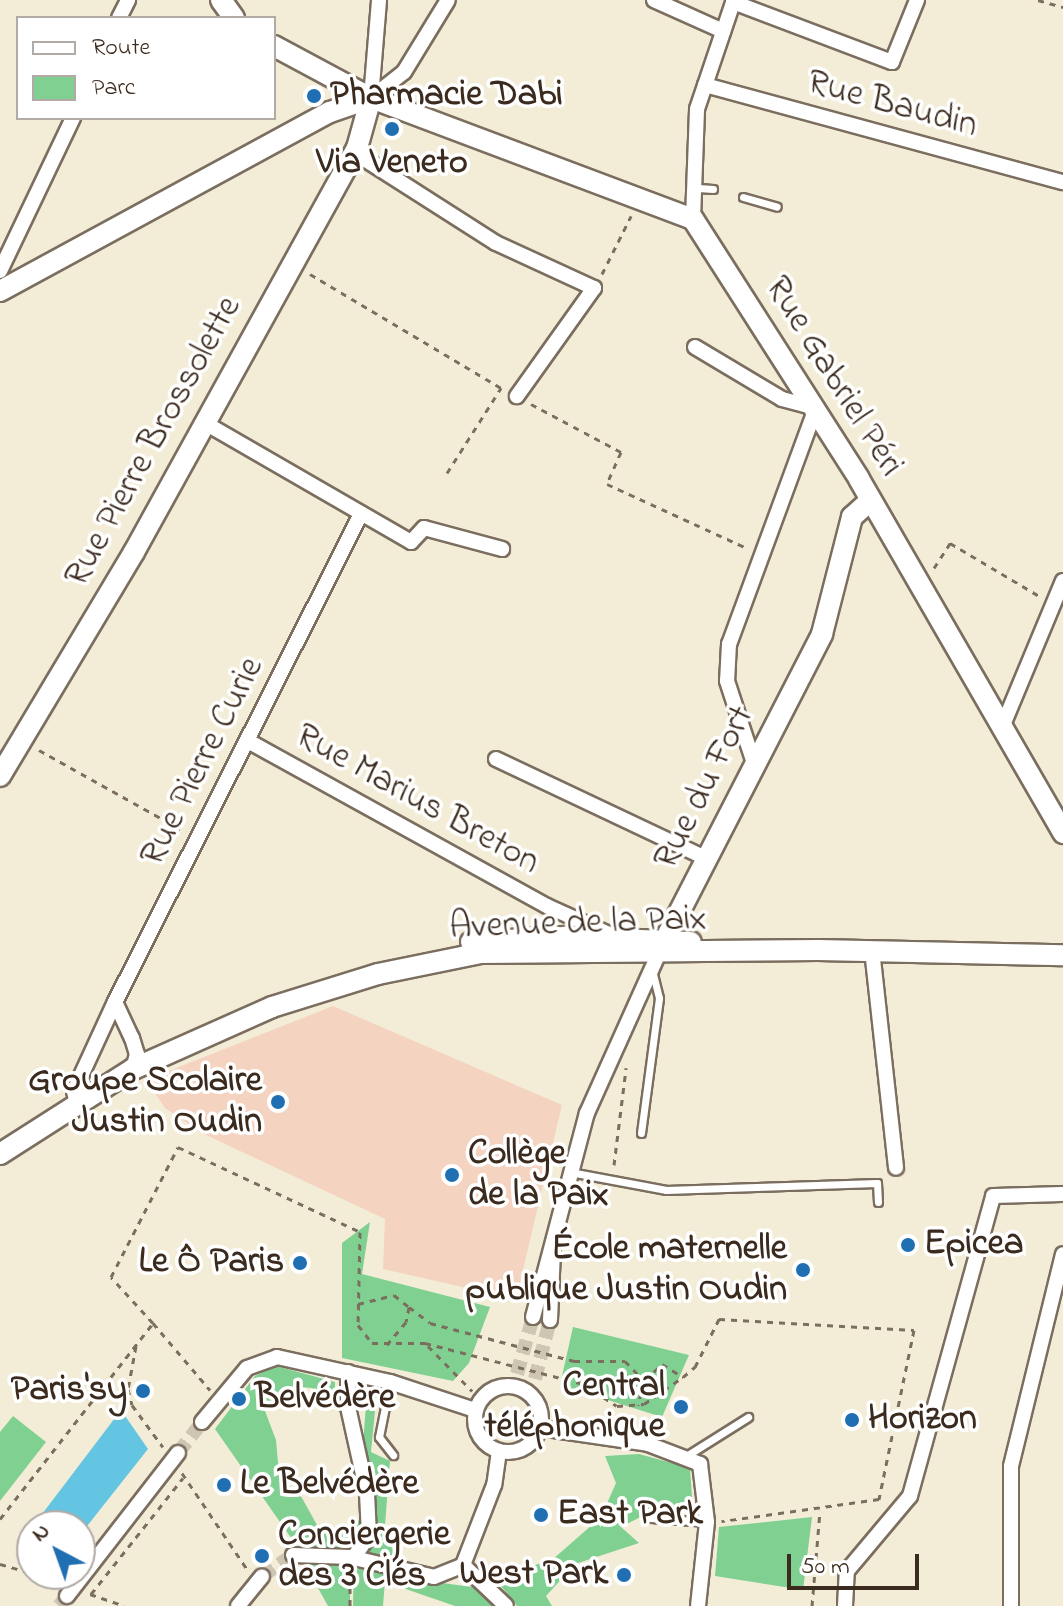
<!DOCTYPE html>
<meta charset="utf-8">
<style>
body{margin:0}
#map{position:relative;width:1063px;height:1606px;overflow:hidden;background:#f3edd8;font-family:"Indie Flower",sans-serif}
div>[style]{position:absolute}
.built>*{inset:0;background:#f4d3c0}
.green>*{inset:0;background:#7fd091}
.water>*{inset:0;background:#64c5e2}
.street-tunnel>*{height:14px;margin-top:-7px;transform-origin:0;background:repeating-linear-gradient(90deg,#cec6b3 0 14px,transparent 0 21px)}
.path>*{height:3px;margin-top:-1.5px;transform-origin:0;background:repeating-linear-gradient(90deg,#7b6e5f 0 6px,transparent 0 12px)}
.roads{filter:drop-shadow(2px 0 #7b6e5f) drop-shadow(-2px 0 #7b6e5f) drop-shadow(0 2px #7b6e5f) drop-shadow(0 -2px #7b6e5f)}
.lane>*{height:7px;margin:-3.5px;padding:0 3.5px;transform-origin:3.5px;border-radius:3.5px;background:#fff}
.street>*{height:14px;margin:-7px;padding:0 7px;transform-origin:7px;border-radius:7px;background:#fff}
.street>.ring{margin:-7px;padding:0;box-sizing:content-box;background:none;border:14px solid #fff;border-radius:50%}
.secondary>*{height:20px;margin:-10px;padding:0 10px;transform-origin:10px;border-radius:10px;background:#fff}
.dots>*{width:22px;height:22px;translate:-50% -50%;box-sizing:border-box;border:4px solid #fff;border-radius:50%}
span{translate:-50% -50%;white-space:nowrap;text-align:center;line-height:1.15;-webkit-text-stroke:7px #fff;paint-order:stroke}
.poi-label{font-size:36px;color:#3b2a1e;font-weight:700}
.left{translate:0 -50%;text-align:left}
.right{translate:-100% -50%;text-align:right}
.street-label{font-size:36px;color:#3b2a1e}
.legend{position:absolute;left:16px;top:16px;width:260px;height:104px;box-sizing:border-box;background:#fff;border:2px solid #b1aaa5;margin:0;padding:10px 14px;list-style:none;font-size:24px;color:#3b2a1e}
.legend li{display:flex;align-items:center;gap:16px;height:40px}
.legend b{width:40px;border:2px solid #b1aaa5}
.north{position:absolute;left:16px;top:1510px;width:80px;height:80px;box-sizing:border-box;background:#fff;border:2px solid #b1aaa5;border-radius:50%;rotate:319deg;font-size:22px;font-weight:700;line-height:32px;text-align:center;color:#3b2a1e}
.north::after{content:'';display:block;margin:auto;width:28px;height:36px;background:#1f6fb2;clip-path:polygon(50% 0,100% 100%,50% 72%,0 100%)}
.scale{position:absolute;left:787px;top:1554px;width:132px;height:36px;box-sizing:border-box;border:4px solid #3b2a1e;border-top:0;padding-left:10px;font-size:24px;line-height:28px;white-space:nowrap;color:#3b2a1e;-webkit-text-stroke:6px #fff;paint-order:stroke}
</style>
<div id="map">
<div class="built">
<i style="clip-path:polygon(333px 1006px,562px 1105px,516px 1299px,383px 1269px,385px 1219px,202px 1133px,165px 1108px,146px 1080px)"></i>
</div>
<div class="green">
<i style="clip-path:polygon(370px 1222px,362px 1274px,490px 1307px,469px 1363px,453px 1381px,342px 1358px,342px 1243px)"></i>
<i style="clip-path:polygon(573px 1327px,689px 1355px,662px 1417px,560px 1385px)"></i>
<i style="clip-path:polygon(276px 1366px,335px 1382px,335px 1407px,312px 1388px,287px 1386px,265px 1411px,276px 1440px,279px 1474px,302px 1498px,317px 1525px,338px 1532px,363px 1518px,365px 1532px,348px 1550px,296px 1545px,215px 1429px,255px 1376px)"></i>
<i style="clip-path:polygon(367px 1389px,377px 1391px,371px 1452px,390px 1461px,384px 1538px,400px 1558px,359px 1553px,374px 1540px,363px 1446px)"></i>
<i style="clip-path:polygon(13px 1416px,46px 1442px,0 1501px,0 1432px)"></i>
<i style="clip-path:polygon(639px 1454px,690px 1468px,693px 1511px,658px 1508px,621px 1527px,639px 1543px,575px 1564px,546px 1596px,552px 1606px,517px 1606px,494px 1577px,552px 1560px,601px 1517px,616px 1483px,605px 1456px)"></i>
<i style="clip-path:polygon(812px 1517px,803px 1590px,715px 1576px,719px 1527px)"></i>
<i style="clip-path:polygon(350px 1557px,350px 1606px,328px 1606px,303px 1561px)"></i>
<i style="clip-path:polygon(354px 1563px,386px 1568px,383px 1606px,353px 1606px)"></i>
<i style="clip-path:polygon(435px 1582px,480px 1588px,499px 1606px,455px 1606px,397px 1586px)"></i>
</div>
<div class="water">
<i style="clip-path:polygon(121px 1410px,148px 1449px,80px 1535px,80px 1526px,33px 1526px)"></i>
</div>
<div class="street-tunnel">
<i style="left:517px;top:1374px;width:59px;rotate:-74.3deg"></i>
<i style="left:535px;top:1379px;width:61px;rotate:-75.7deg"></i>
<i style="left:178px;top:1453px;width:39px;rotate:-52deg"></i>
<i style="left:262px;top:1576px;width:37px;rotate:-34deg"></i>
<i style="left:59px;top:1606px;width:13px;rotate:-51deg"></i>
</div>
<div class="path">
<i style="left:1038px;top:0;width:26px;rotate:16deg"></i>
<i style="left:310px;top:274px;width:225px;rotate:30.8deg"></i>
<i style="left:602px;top:274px;width:65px;rotate:-63.4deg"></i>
<i style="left:531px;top:404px;width:102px;rotate:28.1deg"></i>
<i style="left:621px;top:452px;width:35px;rotate:114deg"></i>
<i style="left:607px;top:484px;width:154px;rotate:24.6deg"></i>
<i style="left:447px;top:473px;width:101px;rotate:-57.6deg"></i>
<i style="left:934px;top:568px;width:30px;rotate:-57deg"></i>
<i style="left:950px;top:543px;width:106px;rotate:30.7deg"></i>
<i style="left:39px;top:750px;width:168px;rotate:29.2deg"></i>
<i style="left:614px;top:1165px;width:98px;rotate:-82.9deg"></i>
<i style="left:358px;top:1304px;width:37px;rotate:-14deg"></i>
<i style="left:394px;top:1295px;width:19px;rotate:39deg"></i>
<i style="left:409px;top:1307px;width:15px;rotate:101deg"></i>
<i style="left:406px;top:1322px;width:31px;rotate:130deg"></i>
<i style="left:409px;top:1307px;width:26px;rotate:37deg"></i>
<i style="left:430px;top:1323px;width:149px;rotate:14.8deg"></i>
<i style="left:574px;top:1361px;width:51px"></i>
<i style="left:625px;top:1361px;width:28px;rotate:46deg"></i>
<i style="left:644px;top:1381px;width:25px;rotate:104deg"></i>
<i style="left:153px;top:1323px;width:88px;rotate:49.6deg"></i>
<i style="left:136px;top:1346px;width:44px;rotate:100.5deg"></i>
<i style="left:128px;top:1389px;width:16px;rotate:76deg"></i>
<i style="left:132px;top:1405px;width:52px;rotate:53.6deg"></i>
<i style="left:428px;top:1346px;width:63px;rotate:45.6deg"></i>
<i style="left:645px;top:1380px;width:23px;rotate:-43deg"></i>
<i style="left:662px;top:1364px;width:25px;rotate:32deg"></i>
<i style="left:182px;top:1473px;width:116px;rotate:55.9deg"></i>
<i style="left:0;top:1519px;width:249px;rotate:-52deg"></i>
<i style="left:153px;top:1323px;width:62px;rotate:-132.4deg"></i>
<i style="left:111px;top:1277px;width:146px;rotate:-62.7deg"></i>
<i style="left:178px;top:1147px;width:201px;rotate:25deg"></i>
<i style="left:360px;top:1232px;width:93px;rotate:91.2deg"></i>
<i style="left:358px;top:1325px;width:23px;rotate:52deg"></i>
<i style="left:372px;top:1343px;width:53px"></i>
<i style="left:425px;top:1343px;width:163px;rotate:14.5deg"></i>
<i style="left:583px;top:1384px;width:40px;rotate:32.9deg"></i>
<i style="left:617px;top:1406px;width:27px;rotate:-4deg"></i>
<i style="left:644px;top:1404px;width:47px;rotate:-34.7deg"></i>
<i style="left:683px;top:1377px;width:16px;rotate:-40deg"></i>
<i style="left:695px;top:1367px;width:54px;rotate:-63.4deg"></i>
<i style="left:719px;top:1319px;width:195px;rotate:3.2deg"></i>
<i style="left:914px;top:1330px;width:173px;rotate:101.7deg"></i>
<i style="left:879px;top:1499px;width:159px;rotate:172deg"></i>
<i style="left:0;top:1564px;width:33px;rotate:16deg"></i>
<i style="left:34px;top:1574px;width:24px;rotate:19deg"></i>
<i style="left:90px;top:1594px;width:36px;rotate:19deg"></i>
<i style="left:91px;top:1594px;width:148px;rotate:-51.6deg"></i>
<i style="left:350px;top:1606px;width:32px;rotate:-90deg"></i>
<i style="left:812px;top:1606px;width:96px;rotate:-85.2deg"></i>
</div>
<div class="roads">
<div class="lane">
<i style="left:698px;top:188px;width:15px;rotate:4deg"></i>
<i style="left:743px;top:197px;width:35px;rotate:16deg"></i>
<i style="left:641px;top:1133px;width:136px;rotate:-82.4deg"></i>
<i style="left:659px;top:998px;width:25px;rotate:-104deg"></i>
<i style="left:570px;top:1172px;width:98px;rotate:10.6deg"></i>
<i style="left:666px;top:1190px;width:211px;rotate:-1.9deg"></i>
<i style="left:877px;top:1183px;width:19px;rotate:87deg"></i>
<i style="left:390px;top:1382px;width:56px;rotate:101.3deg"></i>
<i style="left:379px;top:1437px;width:23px;rotate:52deg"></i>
<i style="left:683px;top:1458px;width:77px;rotate:-32.2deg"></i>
<i style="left:651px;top:1518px;width:56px;rotate:4.1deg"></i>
</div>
<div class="street">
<i style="left:654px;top:0;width:76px;rotate:24.2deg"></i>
<i style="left:733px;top:2px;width:170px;rotate:20.7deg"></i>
<i style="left:892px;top:62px;width:67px;rotate:-68deg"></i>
<i style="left:119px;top:18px;width:20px;rotate:-63deg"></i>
<i style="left:705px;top:85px;width:371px;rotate:15.2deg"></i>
<i style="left:371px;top:98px;width:42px;rotate:-38.2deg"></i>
<i style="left:404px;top:72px;width:84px;rotate:-58.6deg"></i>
<i style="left:371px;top:98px;width:98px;rotate:-85.3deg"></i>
<i style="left:355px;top:153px;width:167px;rotate:32.6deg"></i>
<i style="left:496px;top:243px;width:108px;rotate:24.7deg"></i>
<i style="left:594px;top:288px;width:133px;rotate:125.5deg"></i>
<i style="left:693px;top:219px;width:110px;rotate:-87.9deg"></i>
<i style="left:697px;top:109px;width:115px;rotate:-71.3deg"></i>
<i style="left:0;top:271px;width:170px;rotate:-64.5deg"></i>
<i style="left:695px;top:347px;width:101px;rotate:30.9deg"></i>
<i style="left:782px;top:399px;width:35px;rotate:15deg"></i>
<i style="left:816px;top:408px;width:252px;rotate:110.2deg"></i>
<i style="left:729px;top:644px;width:37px;rotate:93deg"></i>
<i style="left:727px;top:681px;width:89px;rotate:71.8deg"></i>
<i style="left:205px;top:423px;width:238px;rotate:30deg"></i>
<i style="left:411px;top:542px;width:19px;rotate:-47deg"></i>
<i style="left:424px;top:528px;width:81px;rotate:15.1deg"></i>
<i style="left:1003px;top:725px;width:156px;rotate:-67.4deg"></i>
<i style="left:248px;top:741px;width:342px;rotate:28.9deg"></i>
<i style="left:547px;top:906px;width:70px;rotate:24.4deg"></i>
<i style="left:496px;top:759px;width:234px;rotate:25.3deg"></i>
<i style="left:872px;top:950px;width:219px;rotate:83.7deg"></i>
<i style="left:115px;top:1002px;width:546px;rotate:-63.25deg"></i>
<i style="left:77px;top:1104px;width:13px;rotate:-103deg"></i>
<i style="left:74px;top:1091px;width:98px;rotate:-65.3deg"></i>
<i style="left:115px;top:1002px;width:40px;rotate:65deg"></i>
<i style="left:132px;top:1038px;width:17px;rotate:73deg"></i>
<i style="left:137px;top:1054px;width:16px;rotate:105deg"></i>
<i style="left:533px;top:1317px;width:211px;rotate:-75.2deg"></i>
<i style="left:587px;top:1113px;width:185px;rotate:-65.8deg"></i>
<i style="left:550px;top:1320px;width:69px;rotate:-87.5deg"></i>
<i style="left:348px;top:1372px;width:35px;rotate:90deg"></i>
<i style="left:348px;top:1407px;width:88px;rotate:77.5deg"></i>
<i style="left:367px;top:1493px;width:43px;rotate:87.3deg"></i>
<i style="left:369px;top:1536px;width:27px;rotate:126deg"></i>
<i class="ring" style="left:475px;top:1386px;width:52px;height:52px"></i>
<i style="left:202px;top:1422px;width:70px;rotate:-50.2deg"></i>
<i style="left:247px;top:1368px;width:32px;rotate:-20deg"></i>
<i style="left:277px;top:1357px;width:116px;rotate:12.5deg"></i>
<i style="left:390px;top:1382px;width:89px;rotate:18.2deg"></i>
<i style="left:540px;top:1428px;width:109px;rotate:8.4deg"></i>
<i style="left:648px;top:1444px;width:56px;rotate:21deg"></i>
<i style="left:700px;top:1464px;width:58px;rotate:83.1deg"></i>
<i style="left:707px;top:1522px;width:84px;rotate:96.1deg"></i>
<i style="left:499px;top:1451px;width:34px;rotate:98deg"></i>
<i style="left:494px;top:1485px;width:86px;rotate:111.2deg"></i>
<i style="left:463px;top:1565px;width:59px;rotate:43.6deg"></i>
<i style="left:293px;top:1555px;width:57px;rotate:2deg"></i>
<i style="left:350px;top:1557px;width:86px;rotate:13.4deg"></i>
<i style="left:434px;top:1577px;width:31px;rotate:-22deg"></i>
<i style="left:67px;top:1596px;width:181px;rotate:-52.2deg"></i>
<i style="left:238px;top:1606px;width:38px;rotate:-51deg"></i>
<i style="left:845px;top:1606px;width:35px;rotate:-87deg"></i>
<i style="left:847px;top:1571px;width:98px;rotate:-50deg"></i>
<i style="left:910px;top:1496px;width:311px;rotate:-74.5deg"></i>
<i style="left:993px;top:1196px;width:70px;rotate:-1.6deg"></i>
<i style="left:1011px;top:1606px;width:140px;rotate:-90deg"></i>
<i style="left:1011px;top:1466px;width:218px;rotate:-76.2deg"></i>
</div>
<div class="secondary">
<i style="left:221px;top:0;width:22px;rotate:54deg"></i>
<i style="left:274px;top:46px;width:110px;rotate:28.2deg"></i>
<i style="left:371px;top:98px;width:344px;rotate:20.6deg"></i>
<i style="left:693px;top:219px;width:308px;rotate:57.4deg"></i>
<i style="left:859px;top:479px;width:409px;rotate:60deg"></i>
<i style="left:0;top:291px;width:375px;rotate:-28.5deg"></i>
<i style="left:330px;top:112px;width:43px;rotate:-18.9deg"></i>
<i style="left:0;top:776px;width:261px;rotate:-59.1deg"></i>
<i style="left:134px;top:552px;width:461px;rotate:-61.1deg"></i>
<i style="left:357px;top:148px;width:52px;rotate:-74.4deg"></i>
<i style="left:665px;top:940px;width:344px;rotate:-62.8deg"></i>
<i style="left:822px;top:634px;width:121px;rotate:-75.6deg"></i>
<i style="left:852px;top:517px;width:24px;rotate:-42deg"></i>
<i style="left:471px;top:942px;width:94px;rotate:-3deg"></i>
<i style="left:565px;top:937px;width:126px;rotate:2.3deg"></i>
<i style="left:0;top:1154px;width:158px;rotate:-32.6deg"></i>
<i style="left:133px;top:1069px;width:152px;rotate:-24deg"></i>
<i style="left:272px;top:1007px;width:111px;rotate:-17.3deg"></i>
<i style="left:378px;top:974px;width:105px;rotate:-11.5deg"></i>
<i style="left:481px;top:953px;width:337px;rotate:-0.5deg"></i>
<i style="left:818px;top:950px;width:245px;rotate:1.2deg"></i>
</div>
</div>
<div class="dots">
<i style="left:314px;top:96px;background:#1f6fb2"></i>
<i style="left:392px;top:129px;background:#1f6fb2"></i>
<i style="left:278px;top:1102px;background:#1f6fb2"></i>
<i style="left:452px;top:1175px;background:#1f6fb2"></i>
<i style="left:908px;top:1245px;background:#1f6fb2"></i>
<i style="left:300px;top:1263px;background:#1f6fb2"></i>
<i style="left:803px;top:1270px;background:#1f6fb2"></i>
<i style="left:143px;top:1391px;background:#1f6fb2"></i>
<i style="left:239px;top:1399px;background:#1f6fb2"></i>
<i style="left:681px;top:1407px;background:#1f6fb2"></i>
<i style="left:852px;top:1420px;background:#1f6fb2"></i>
<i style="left:224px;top:1485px;background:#1f6fb2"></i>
<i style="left:541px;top:1515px;background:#1f6fb2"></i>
<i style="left:262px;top:1556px;background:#1f6fb2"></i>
<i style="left:624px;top:1575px;background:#1f6fb2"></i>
</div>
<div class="poi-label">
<span class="left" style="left:330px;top:96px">Pharmacie Dabi</span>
<span style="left:392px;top:164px">Via Veneto</span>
<span class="right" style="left:262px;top:1102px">Groupe Scolaire<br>Justin Oudin</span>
<span class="left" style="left:468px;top:1175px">Collège<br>de la Paix</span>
<span class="left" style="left:924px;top:1245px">Epicea</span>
<span class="right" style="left:787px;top:1270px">École maternelle<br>publique Justin Oudin</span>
<span class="right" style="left:284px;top:1263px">Le Ô Paris</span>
<span class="right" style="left:665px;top:1407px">Central<br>téléphonique</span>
<span class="right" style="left:127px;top:1391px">Paris'sy</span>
<span class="left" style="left:255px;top:1399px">Belvédère</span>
<span class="left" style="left:868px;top:1420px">Horizon</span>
<span class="left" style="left:240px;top:1485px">Le Belvédère</span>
<span class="left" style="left:557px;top:1515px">East Park</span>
<span class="left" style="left:278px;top:1556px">Conciergerie<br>des 3 Clés</span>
<span class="right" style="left:608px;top:1575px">West Park</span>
</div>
<div class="street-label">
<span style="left:892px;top:105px;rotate:15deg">Rue Baudin</span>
<span style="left:833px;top:377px;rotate:58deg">Rue Gabriel Péri</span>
<span style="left:154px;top:442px;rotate:-61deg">Rue Pierre Brossolette</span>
<span style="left:203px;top:762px;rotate:-63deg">Rue Pierre Curie</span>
<span style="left:705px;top:788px;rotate:-63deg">Rue du Fort</span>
<span style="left:417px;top:800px;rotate:29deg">Rue Marius Breton</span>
<span style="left:578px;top:924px;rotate:-2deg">Avenue de la Paix</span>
</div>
<ul class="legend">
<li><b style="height:10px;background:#fff"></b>Route</li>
<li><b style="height:22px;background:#7fd091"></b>Parc</li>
</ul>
<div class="north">N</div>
<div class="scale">50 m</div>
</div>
